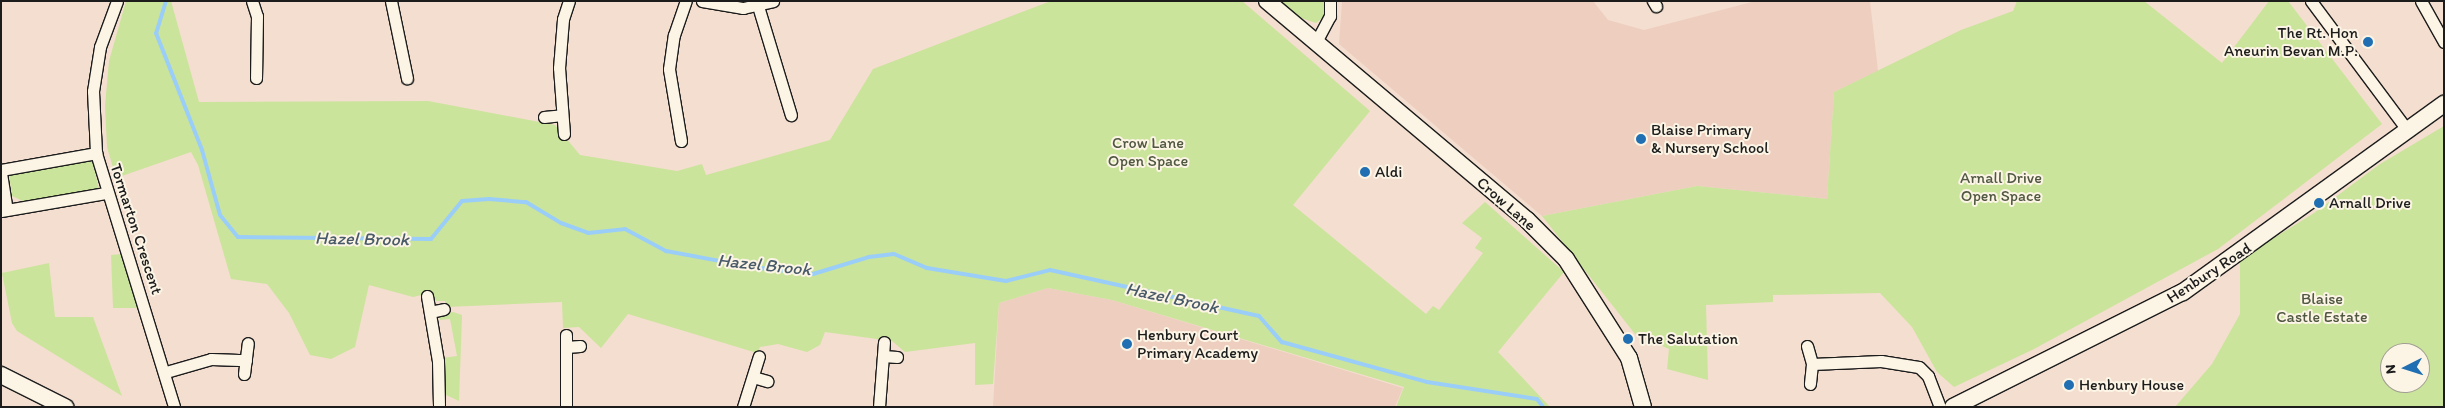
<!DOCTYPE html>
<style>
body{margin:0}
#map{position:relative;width:2445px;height:408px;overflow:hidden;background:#f4decf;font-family:Itim,sans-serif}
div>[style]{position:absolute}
.built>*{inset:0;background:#eecebf}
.green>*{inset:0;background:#cae49b}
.stream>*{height:4px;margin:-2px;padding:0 2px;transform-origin:2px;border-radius:2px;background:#9acef8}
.roads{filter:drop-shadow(1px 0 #1c1c1c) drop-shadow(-1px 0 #1c1c1c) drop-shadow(0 1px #1c1c1c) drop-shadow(0 -1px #1c1c1c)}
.street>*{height:11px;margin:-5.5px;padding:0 5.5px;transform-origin:5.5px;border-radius:5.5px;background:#fcf5e5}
.secondary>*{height:16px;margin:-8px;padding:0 8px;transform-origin:8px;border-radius:8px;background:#fcf5e5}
.dots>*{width:14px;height:14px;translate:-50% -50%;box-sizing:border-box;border:2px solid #fcf5e5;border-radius:50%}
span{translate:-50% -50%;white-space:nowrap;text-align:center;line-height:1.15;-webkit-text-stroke:4px #fcf5e5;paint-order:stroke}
.poi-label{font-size:16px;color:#1c1c1c}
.right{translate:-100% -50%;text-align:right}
.left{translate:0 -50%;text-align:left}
.park-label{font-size:16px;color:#505842}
.street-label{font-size:16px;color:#1c1c1c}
.water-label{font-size:18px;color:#485a69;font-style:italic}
.frame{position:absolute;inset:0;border:2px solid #1c1c1c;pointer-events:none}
.north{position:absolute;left:2380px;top:343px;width:50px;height:50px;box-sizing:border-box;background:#fcf5e5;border:1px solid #a29e95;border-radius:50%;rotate:265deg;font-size:14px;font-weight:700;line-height:20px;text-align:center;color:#1c1c1c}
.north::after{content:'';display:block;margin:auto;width:18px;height:22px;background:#1f6fb2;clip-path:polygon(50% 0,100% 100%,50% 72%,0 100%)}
</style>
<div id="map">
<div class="built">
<i style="clip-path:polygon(1342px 1px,1593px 1px,1608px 20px,1644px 30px,1756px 1px,1870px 1px,1878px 71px,1834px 92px,1827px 199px,1697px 186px,1542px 216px,1339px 44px)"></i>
<i style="clip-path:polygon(1048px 288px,1112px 300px,1403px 388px,1395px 407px,993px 407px,999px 303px)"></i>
</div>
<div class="green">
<i style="clip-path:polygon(126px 1px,171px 1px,199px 102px,428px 101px,555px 125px,580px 155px,677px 171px,702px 164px,706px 175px,830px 140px,873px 69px,1051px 1px,1242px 1px,1370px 111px,1293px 205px,1426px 314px,1433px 306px,1439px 310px,1483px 253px,1475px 248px,1482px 238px,1462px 223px,1485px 202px,1564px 272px,1498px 352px,1550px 407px,1396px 407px,1404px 387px,1112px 300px,1048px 288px,999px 303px,993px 384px,975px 385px,975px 343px,905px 352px,892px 341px,825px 332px,820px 345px,807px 352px,778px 344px,760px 347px,757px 353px,628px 314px,601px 348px,579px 327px,563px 328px,562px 302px,446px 307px,445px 301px,436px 301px,430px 293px,413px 297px,369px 285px,355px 347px,331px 359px,310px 355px,289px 313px,267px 284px,231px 279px,198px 165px,191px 152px,116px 178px,107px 147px,105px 106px,109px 61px)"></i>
<i style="clip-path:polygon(1280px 1px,1327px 1px,1326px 15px,1316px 23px,1298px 17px)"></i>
<i style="clip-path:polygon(2017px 1px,2144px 1px,2222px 63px,2269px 1px,2288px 1px,2382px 124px,2218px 249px,2034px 349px,1954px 387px,1937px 372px,1912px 327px,1880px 293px,1773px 295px,1773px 302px,1706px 305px,1708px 380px,1667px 369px,1669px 349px,1635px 334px,1542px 216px,1697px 186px,1827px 199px,1834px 92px,1961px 30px,2013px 11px)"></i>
<i style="clip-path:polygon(evenodd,2444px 126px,2444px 407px,2175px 407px,2212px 364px,2240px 314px,2240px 259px,2314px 213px,2380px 164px,2444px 126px,2390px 353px,2420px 353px,2420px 383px,2390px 383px,2390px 353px)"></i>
<i style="clip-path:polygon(92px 160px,99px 189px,25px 202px,12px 196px,9px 174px)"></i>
<i style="clip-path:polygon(122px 254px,140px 308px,113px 308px,111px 255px)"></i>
<i style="clip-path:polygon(49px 263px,55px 317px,93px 317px,122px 396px,17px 331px,12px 323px,2px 273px)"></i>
<i style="clip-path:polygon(453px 312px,462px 315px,459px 401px,444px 394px,442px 358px,457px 356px,450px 319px,440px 320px,440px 315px)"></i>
</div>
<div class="stream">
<i style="left:166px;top:1px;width:34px;rotate:107deg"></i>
<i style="left:156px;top:33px;width:126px;rotate:68.5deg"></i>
<i style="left:202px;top:150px;width:67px;rotate:74.5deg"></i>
<i style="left:220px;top:215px;width:28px;rotate:51deg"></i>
<i style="left:238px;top:237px;width:193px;rotate:0.6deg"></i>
<i style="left:431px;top:239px;width:49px;rotate:-50.8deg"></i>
<i style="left:462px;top:201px;width:27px;rotate:-4deg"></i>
<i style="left:489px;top:199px;width:37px;rotate:5deg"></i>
<i style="left:526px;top:202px;width:41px;rotate:31deg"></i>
<i style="left:561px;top:223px;width:29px;rotate:20deg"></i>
<i style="left:588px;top:233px;width:37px;rotate:-6deg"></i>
<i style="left:625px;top:229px;width:47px;rotate:28.2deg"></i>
<i style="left:666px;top:251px;width:87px;rotate:10.5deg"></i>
<i style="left:752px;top:267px;width:61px;rotate:6.5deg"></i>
<i style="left:813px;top:274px;width:59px;rotate:-16.9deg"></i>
<i style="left:869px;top:257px;width:25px;rotate:-7deg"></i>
<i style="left:894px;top:254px;width:36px;rotate:23deg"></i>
<i style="left:927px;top:268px;width:80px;rotate:9.3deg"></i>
<i style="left:1006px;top:281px;width:45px;rotate:-14deg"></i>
<i style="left:1050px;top:270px;width:214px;rotate:12.4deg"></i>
<i style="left:1259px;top:316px;width:35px;rotate:49deg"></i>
<i style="left:1282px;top:342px;width:150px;rotate:15.4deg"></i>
<i style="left:1427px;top:382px;width:111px;rotate:8.8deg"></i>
<i style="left:1537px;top:399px;width:10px;rotate:53deg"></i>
</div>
<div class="roads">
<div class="street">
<i style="left:117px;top:1px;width:49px;rotate:110.3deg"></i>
<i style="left:100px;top:47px;width:45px;rotate:99deg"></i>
<i style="left:93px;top:91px;width:62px;rotate:87.2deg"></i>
<i style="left:96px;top:153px;width:266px;rotate:72.9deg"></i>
<i style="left:252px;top:1px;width:16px;rotate:72deg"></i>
<i style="left:257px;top:16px;width:62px;rotate:90.9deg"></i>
<i style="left:391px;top:1px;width:79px;rotate:78.3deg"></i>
<i style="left:702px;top:1px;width:42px;rotate:9.7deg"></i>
<i style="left:743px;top:8px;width:31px;rotate:-13deg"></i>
<i style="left:1653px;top:1px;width:6px;rotate:59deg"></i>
<i style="left:2311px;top:1px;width:161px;rotate:53.3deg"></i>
<i style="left:2421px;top:1px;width:47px;rotate:60.7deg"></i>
<i style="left:758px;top:6px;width:114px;rotate:73.2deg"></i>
<i style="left:1316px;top:42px;width:30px;rotate:-62deg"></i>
<i style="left:1330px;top:16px;width:15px;rotate:-90deg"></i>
<i style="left:544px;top:117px;width:18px;rotate:-6deg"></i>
<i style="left:564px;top:134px;width:66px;rotate:-94.3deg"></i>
<i style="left:559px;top:68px;width:49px;rotate:-85.3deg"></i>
<i style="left:563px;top:19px;width:19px;rotate:-72deg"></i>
<i style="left:681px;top:141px;width:73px;rotate:-99.5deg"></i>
<i style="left:669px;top:69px;width:34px;rotate:-82deg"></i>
<i style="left:674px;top:35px;width:36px;rotate:-71deg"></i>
<i style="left:1px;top:170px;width:97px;rotate:-10.1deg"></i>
<i style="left:1px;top:173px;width:37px;rotate:81deg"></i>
<i style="left:1px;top:211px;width:106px;rotate:-9.8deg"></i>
<i style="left:427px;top:296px;width:66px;rotate:80.4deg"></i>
<i style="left:438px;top:361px;width:44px;rotate:88.7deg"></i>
<i style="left:430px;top:312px;width:14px;rotate:-12deg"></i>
<i style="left:566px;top:335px;width:72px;rotate:90deg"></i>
<i style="left:1807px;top:346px;width:19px;rotate:74deg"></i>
<i style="left:1812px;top:364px;width:20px;rotate:96deg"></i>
<i style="left:566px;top:347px;width:14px;rotate:-4deg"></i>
<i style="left:883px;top:356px;width:14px;rotate:4deg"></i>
<i style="left:1812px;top:364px;width:69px;rotate:-2.5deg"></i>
<i style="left:1881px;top:361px;width:38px;rotate:9deg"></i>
<i style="left:1919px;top:367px;width:13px;rotate:45deg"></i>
<i style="left:1928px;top:376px;width:33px;rotate:69deg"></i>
<i style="left:166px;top:372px;width:47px;rotate:-16.1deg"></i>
<i style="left:211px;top:359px;width:35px;rotate:2deg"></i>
<i style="left:244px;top:374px;width:31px;rotate:-83deg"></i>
<i style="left:753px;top:377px;width:15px;rotate:16deg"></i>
<i style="left:743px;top:407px;width:53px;rotate:-72.6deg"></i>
<i style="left:879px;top:407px;width:65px;rotate:-85.6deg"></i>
</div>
<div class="secondary">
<i style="left:1267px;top:1px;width:340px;rotate:40.1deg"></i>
<i style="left:1527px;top:220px;width:55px;rotate:45deg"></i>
<i style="left:1566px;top:259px;width:117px;rotate:57.5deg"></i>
<i style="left:1629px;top:358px;width:51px;rotate:74.1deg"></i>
<i style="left:1px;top:375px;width:72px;rotate:26.6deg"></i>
<i style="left:1953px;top:407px;width:257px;rotate:-26.6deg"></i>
<i style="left:2183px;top:292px;width:322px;rotate:-35.8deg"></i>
</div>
</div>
<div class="dots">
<i style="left:2368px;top:42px;background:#1f6fb2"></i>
<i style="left:1641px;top:139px;background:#1f6fb2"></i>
<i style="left:1365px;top:172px;background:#1f6fb2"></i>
<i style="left:2319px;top:203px;background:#1f6fb2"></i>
<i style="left:1628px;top:339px;background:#1f6fb2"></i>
<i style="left:1127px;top:344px;background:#1f6fb2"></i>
<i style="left:2069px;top:385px;background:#1f6fb2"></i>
</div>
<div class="poi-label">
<span class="right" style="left:2358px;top:42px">The Rt. Hon<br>Aneurin Bevan M.P.</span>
<span class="left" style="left:1651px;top:139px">Blaise Primary<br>&amp; Nursery School</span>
<span class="left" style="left:1375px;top:172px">Aldi</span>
<span class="left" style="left:2329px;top:203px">Arnall Drive</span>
<span class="left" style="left:1137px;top:344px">Henbury Court<br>Primary Academy</span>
<span class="left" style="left:1638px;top:339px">The Salutation</span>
<span class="left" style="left:2079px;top:385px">Henbury House</span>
</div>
<div class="park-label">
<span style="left:1148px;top:152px">Crow Lane<br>Open Space</span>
<span style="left:2001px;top:187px">Arnall Drive<br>Open Space</span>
<span style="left:2322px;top:308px">Blaise<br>Castle Estate</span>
</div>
<div class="street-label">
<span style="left:1506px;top:204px;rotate:41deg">Crow Lane</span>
<span style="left:136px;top:229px;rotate:72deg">Tormarton Crescent</span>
<span style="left:2209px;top:273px;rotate:-33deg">Henbury Road</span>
</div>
<div class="water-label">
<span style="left:362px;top:239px;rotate:1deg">Hazel Brook</span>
<span style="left:764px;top:265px;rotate:6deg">Hazel Brook</span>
<span style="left:1172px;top:298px;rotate:12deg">Hazel Brook</span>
</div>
<div class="frame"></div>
<div class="north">N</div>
</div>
